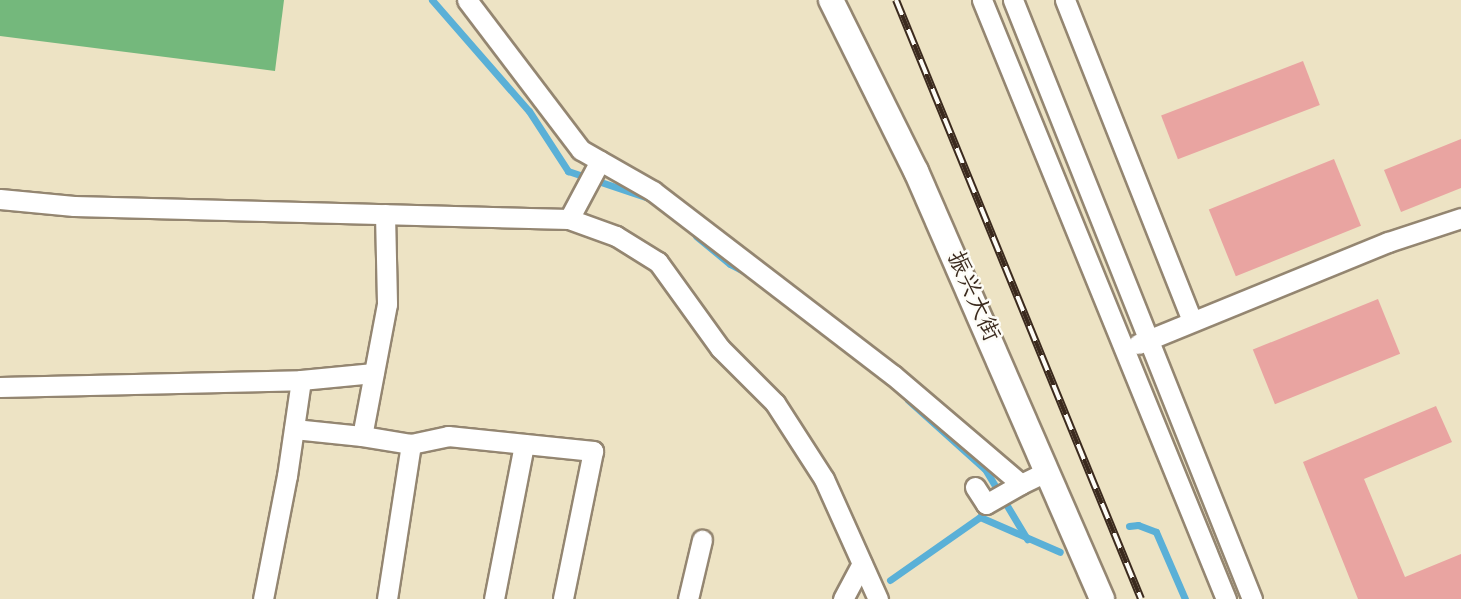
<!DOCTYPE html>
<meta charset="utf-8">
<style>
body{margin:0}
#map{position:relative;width:1461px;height:599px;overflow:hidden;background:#ede3c4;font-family:"Indie Flower","LXGW WenKai TC",sans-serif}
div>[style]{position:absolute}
.forest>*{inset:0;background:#74b87c}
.stream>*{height:7px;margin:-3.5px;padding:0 3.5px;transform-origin:3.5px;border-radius:3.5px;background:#5ab0d7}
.building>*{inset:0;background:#e9a4a1;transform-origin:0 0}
.roads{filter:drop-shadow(2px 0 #948671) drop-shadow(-2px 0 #948671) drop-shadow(0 2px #948671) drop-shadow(0 -2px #948671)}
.minor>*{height:19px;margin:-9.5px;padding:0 9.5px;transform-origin:9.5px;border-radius:9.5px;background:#fff}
.tertiary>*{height:24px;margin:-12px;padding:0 12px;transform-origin:12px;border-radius:12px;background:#fff}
.rail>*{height:8px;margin-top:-4px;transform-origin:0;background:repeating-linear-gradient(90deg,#fdfcf7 0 16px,#3b2a1e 0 32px);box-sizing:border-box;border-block:2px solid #3b2a1e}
span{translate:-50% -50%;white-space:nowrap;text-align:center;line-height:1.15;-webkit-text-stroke:5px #fdfcf7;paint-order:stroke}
.street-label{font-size:24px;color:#3b2a1e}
</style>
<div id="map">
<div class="forest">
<i style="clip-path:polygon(0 0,284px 0,275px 71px,0 36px)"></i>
</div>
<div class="stream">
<i style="left:432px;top:0;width:147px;rotate:48.9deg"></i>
<i style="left:529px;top:111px;width:72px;rotate:57deg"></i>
<i style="left:568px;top:171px;width:84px;rotate:18.6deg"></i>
<i style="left:696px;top:236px;width:44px;rotate:39.5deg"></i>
<i style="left:730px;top:264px;width:17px;rotate:28deg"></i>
<i style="left:908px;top:400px;width:103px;rotate:41.9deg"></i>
<i style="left:985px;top:469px;width:82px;rotate:59deg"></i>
<i style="left:1129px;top:526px;width:9px;rotate:-6deg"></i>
<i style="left:1138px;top:525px;width:19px;rotate:21deg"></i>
<i style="left:1156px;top:532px;width:73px;rotate:66.6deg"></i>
<i style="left:890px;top:580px;width:110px;rotate:-35deg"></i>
<i style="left:980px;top:517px;width:87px;rotate:23.6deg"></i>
</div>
<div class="building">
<i style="left:1303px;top:61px;width:47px;height:152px;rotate:69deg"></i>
<i style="clip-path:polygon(1461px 139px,1461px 188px,1401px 212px,1384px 170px)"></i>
<i style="left:1334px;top:159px;width:72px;height:135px;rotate:68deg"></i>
<i style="left:1378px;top:299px;width:59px;height:135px;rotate:68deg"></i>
<i style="clip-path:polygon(1436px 406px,1452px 442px,1364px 479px,1405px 577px,1461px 554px,1461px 599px,1358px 599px,1303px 462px)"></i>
</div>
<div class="roads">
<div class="minor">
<i style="left:467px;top:0;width:188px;rotate:52.8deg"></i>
<i style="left:581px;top:150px;width:83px;rotate:29.7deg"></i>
<i style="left:653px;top:191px;width:302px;rotate:37.5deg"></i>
<i style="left:893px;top:375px;width:168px;rotate:40.4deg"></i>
<i style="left:1021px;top:484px;width:30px;rotate:-26deg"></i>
<i style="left:982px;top:0;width:647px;rotate:67.84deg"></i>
<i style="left:1013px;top:0;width:645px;rotate:68.25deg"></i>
<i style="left:1065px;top:0;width:344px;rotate:68.4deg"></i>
<i style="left:0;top:199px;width:74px;rotate:5.4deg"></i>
<i style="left:74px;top:206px;width:495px;rotate:1.5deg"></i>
<i style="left:569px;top:219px;width:50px;rotate:19.9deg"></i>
<i style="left:616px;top:236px;width:49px;rotate:31.8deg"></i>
<i style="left:658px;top:262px;width:106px;rotate:54.2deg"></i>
<i style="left:720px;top:348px;width:78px;rotate:45deg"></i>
<i style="left:775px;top:403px;width:90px;rotate:57.2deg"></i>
<i style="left:824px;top:479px;width:132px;rotate:65.8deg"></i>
<i style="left:385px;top:214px;width:90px;rotate:88.7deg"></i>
<i style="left:387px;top:304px;width:134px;rotate:100.7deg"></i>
<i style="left:362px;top:436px;width:50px;rotate:9.3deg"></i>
<i style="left:411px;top:444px;width:38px;rotate:-12deg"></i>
<i style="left:448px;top:436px;width:146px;rotate:5.9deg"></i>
<i style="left:593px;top:451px;width:151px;rotate:101.5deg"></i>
<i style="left:569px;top:219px;width:66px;rotate:-61.9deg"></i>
<i style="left:1138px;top:344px;width:270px;rotate:-22.2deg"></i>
<i style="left:1388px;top:242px;width:77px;rotate:-18.2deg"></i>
<i style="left:0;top:387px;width:301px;rotate:-1.3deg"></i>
<i style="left:301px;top:380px;width:73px;rotate:-5.5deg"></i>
<i style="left:294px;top:429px;width:68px;rotate:5.9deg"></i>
<i style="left:975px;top:487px;width:20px;rotate:57deg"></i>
<i style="left:986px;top:504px;width:40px;rotate:-29.7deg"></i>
<i style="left:263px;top:599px;width:125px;rotate:-79deg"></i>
<i style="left:287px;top:476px;width:97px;rotate:-81.7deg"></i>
<i style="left:387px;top:599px;width:157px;rotate:-81.2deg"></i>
<i style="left:494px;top:599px;width:158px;rotate:-79deg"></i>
<i style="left:688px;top:599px;width:61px;rotate:-76.7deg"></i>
<i style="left:843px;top:599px;width:40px;rotate:-62deg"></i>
</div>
<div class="tertiary">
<i style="left:831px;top:0;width:191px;rotate:63.6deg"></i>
<i style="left:916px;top:171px;width:467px;rotate:66.5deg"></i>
</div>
</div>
<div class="rail">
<i style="left:896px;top:0;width:647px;rotate:67.75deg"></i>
</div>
<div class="street-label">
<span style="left:972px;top:297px;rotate:66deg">振兴大街</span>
</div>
</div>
